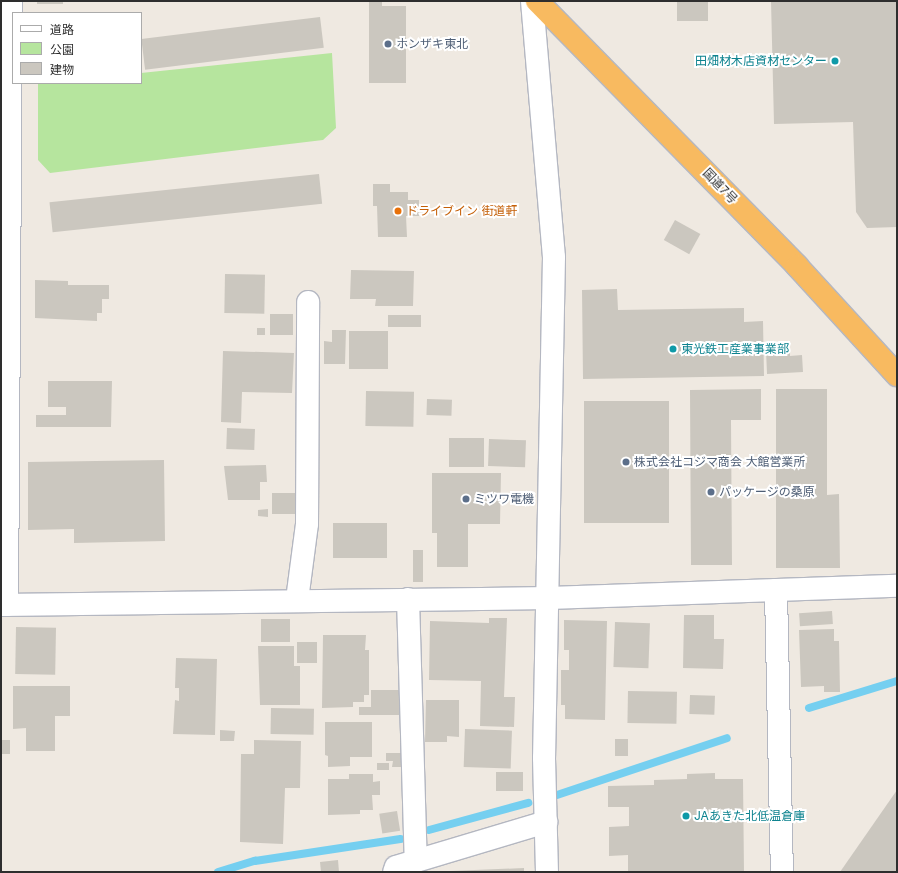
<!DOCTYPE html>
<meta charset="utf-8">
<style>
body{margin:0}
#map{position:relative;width:898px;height:873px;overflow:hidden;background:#efe9e1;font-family:Inter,"Noto Sans JP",sans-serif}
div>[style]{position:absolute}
.green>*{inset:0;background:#b6e59e}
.stream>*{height:8px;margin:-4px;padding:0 4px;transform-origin:4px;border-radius:4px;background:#75cff0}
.building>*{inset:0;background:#cbc7bf;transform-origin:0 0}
.roads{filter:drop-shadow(1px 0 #b4b7c1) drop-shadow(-1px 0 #b4b7c1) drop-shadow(0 1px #b4b7c1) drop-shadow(0 -1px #b4b7c1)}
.minor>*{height:22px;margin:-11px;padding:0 11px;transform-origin:11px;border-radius:11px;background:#fff}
.trunk>*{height:22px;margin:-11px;padding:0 11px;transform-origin:11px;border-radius:11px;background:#f8ba60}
.dots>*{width:11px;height:11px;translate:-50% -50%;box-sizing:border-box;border:2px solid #fff;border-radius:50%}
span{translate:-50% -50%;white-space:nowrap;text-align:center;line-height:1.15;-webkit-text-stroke:4px #fff;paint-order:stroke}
.service-label{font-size:12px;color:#4e5e75}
.left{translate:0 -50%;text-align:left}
.culture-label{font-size:12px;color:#0d838f}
.right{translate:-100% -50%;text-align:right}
.street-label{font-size:12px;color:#2e2e2e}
.food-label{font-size:12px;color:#c56008}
.frame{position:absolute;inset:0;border:2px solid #2e2e2e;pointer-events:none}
.legend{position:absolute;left:12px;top:12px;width:130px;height:72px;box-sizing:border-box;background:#fff;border:1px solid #ababab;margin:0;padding:5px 7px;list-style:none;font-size:12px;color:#2e2e2e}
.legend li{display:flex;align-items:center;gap:8px;height:20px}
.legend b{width:20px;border:1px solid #ababab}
</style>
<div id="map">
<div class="green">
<i style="clip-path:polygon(332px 53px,336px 128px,323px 140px,50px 173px,38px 160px,38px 84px,141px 83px,141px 73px)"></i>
</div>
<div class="stream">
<i style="left:809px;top:708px;width:92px;rotate:-17.1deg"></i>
<i style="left:557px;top:795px;width:179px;rotate:-18.5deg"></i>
<i style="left:429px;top:830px;width:103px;rotate:-15.3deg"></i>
<i style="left:218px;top:872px;width:39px;rotate:-17deg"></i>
<i style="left:255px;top:861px;width:147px;rotate:-8.6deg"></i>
</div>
<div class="building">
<i style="left:37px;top:1px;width:26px;height:3px"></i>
<i style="clip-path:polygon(369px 1px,382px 1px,382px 6px,406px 6px,406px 83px,369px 83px)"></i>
<i style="left:677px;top:1px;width:31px;height:20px"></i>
<i style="clip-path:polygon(771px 1px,897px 1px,897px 227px,867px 228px,856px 212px,853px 122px,774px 124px)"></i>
<i style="left:320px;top:17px;width:31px;height:180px;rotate:83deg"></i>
<i style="left:319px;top:174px;width:30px;height:271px;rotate:84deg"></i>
<i style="clip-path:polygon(373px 184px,390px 184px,390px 192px,408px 192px,408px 200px,419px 200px,419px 216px,406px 216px,407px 237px,378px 237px,377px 206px,373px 206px)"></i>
<i style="left:675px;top:220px;width:29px;height:23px;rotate:29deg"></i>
<i style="clip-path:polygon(351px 270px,414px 271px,413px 306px,375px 306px,376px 299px,350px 299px)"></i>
<i style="left:225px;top:274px;width:40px;height:39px;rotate:1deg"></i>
<i style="clip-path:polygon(35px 280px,68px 281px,68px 285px,109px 285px,109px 299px,102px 299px,102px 313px,97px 313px,97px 321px,35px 318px)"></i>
<i style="clip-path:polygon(617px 289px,618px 310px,744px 308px,744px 322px,763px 321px,764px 376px,583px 379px,582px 290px)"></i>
<i style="left:270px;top:314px;width:23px;height:21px"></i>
<i style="left:388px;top:315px;width:33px;height:12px"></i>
<i style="left:257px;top:328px;width:8px;height:7px"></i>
<i style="clip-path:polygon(332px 330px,346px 330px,345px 364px,324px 364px,324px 341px,332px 342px)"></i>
<i style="left:349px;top:331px;width:39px;height:38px"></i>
<i style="clip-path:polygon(790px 349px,790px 356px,802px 355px,803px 372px,767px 374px,766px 350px)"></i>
<i style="clip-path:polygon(223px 351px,294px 353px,292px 393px,242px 392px,241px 423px,221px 422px)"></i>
<i style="clip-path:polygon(48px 381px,112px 381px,111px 427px,36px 427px,36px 415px,66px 415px,66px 407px,48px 407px)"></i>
<i style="clip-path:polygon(761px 389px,761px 420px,731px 420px,732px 565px,691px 565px,690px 390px)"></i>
<i style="clip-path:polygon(776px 389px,827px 389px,827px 495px,839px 494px,840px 568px,776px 568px)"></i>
<i style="left:366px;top:391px;width:48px;height:35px;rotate:1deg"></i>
<i style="left:427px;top:399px;width:25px;height:16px;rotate:2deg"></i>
<i style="left:584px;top:401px;width:85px;height:122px"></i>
<i style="left:227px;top:428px;width:28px;height:21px;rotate:2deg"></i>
<i style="left:449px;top:438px;width:35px;height:29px"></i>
<i style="left:489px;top:439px;width:37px;height:27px;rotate:2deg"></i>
<i style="clip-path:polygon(164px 460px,165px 541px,74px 543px,74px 529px,28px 530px,28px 462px)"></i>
<i style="clip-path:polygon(266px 465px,267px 482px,260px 482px,260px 500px,228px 500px,224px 466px)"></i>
<i style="clip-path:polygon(432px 473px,501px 473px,500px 524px,468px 524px,468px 567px,437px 567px,437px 533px,432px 533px)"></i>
<i style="left:272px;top:493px;width:24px;height:21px"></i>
<i style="clip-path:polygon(268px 509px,268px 517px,258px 516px,258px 510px)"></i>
<i style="left:333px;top:523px;width:54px;height:35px"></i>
<i style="left:413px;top:550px;width:10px;height:32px"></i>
<i style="left:832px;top:611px;width:13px;height:33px;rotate:86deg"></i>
<i style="clip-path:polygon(684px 615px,714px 615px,714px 639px,724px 639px,723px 669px,683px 668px)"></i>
<i style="clip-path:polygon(489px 618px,507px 618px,504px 697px,515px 697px,514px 727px,480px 726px,481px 681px,429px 680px,430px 621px,489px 623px)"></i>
<i style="left:261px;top:619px;width:29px;height:23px"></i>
<i style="clip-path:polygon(564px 620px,607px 621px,605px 720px,565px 719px,565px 705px,561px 705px,561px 670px,569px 670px,569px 650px,564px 650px)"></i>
<i style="left:615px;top:622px;width:35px;height:45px;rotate:2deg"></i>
<i style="left:16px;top:627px;width:40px;height:47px;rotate:1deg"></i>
<i style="clip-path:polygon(834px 629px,834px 641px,839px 641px,840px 692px,824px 692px,824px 686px,801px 687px,799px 630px)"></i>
<i style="clip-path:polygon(323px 635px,366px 635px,365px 650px,369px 650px,369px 695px,364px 695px,364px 702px,353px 702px,353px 707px,322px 708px)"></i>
<i style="left:297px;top:642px;width:20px;height:21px"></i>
<i style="clip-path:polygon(258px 646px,294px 646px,294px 666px,300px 666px,300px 705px,260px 705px)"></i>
<i style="clip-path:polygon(176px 658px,217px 659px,215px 735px,173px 734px,175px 700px,179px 701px,179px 688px,175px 688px)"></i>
<i style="clip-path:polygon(13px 686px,70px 686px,70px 716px,55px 716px,55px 751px,26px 751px,26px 728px,13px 729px)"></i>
<i style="clip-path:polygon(371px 690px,399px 690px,399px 715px,359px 715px,359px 707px,371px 707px)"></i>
<i style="left:628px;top:691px;width:49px;height:32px;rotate:1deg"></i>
<i style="left:690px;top:695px;width:25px;height:19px;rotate:2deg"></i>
<i style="clip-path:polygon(426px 700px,459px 700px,459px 737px,447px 736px,447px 742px,425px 742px)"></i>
<i style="left:271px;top:708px;width:43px;height:26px;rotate:1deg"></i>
<i style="clip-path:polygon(325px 722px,372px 722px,372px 757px,350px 757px,350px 766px,328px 767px,328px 756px,325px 755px)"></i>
<i style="left:465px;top:729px;width:47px;height:38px;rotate:2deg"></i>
<i style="clip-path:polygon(220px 730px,235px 731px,234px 741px,220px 741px)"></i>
<i style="left:615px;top:739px;width:13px;height:17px"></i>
<i style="left:1px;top:740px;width:9px;height:14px"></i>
<i style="clip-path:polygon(254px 740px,301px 741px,300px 788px,285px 788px,283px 844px,240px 842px,241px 754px,254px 754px)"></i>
<i style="clip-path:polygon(386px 753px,401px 753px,401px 767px,392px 767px,393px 761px,386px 761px)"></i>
<i style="left:377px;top:763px;width:12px;height:7px"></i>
<i style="left:523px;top:772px;width:19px;height:27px;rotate:90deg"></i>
<i style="clip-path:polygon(715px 773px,715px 779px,743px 779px,744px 872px,628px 872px,628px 855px,609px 856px,609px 827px,629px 826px,629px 807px,608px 807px,608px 786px,654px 785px,654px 780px,687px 779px,687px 774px)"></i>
<i style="clip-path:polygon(349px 774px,373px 774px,373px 782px,380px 781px,380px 795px,372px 795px,373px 810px,360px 810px,360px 814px,328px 815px,328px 779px,349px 779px)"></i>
<i style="clip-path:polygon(897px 790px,897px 872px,840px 872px)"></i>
<i style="left:397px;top:811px;width:20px;height:18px;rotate:81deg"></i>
<i style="clip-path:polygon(338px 860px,339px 872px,321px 872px,320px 862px)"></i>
<i style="clip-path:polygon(524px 868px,524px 872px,451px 872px,451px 871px)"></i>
</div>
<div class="roads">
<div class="minor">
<i style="left:532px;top:1px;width:257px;rotate:85.1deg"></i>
<i style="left:554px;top:257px;width:501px;rotate:91.14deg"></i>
<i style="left:544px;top:758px;width:114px;rotate:88.5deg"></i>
<i style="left:776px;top:590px;width:282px;rotate:88.8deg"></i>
<i style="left:408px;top:599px;width:262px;rotate:88.3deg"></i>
<i style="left:297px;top:600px;width:77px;rotate:-82.5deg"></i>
<i style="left:307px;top:524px;width:222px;rotate:-89.7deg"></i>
<i style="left:1px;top:605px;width:548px;rotate:-0.73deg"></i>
<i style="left:549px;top:598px;width:348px;rotate:-2deg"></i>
<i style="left:7px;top:605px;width:604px;rotate:-89.62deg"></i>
<i style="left:394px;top:872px;width:5px;rotate:-68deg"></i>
<i style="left:396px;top:867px;width:157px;rotate:-16.7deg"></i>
</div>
<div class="trunk">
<i style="left:537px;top:1px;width:371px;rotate:45.5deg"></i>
<i style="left:797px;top:266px;width:148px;rotate:47.5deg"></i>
</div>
</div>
<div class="dots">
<i style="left:388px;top:44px;background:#5c6f8a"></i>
<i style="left:835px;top:61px;background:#0f9aa8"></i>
<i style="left:398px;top:211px;background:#e8710a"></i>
<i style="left:673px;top:349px;background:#0f9aa8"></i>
<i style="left:626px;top:462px;background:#5c6f8a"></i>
<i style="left:711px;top:492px;background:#5c6f8a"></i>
<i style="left:466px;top:499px;background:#5c6f8a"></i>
<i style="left:686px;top:816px;background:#0f9aa8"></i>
</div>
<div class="service-label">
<span class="left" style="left:396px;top:44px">ホンザキ東北</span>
<span class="left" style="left:634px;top:462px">株式会社コジマ商会 大館営業所</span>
<span class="left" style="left:719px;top:492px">パッケージの桑原</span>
<span class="left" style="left:474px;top:499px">ミツワ電機</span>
</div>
<div class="culture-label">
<span class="right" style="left:827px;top:61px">田畑材木店資材センター</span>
<span class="left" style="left:681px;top:349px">東光鉄工産業事業部</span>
<span class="left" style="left:694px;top:816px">JAあきた北低温倉庫</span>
</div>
<div class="street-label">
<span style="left:720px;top:186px;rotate:46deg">国道7号</span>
</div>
<div class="food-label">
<span class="left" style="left:406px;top:211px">ドライブイン 街道軒</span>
</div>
<div class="frame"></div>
<ul class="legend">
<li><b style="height:5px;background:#fff"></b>道路</li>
<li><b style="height:11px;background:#b6e59e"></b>公園</li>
<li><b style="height:11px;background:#cbc7bf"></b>建物</li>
</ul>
</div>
